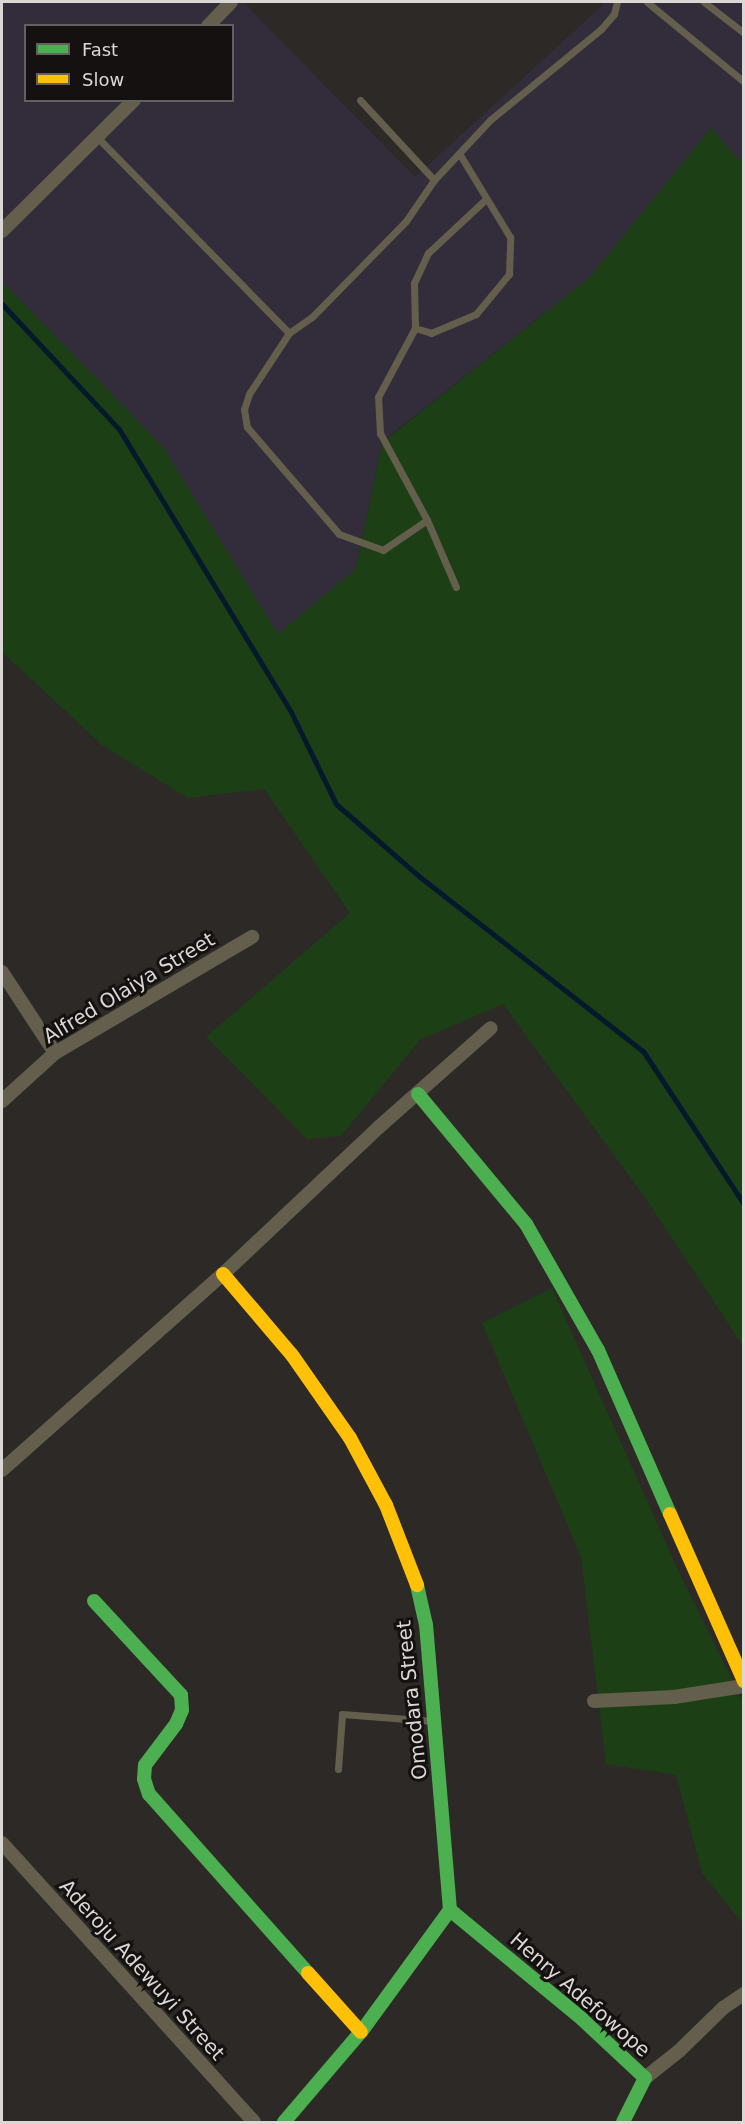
<!DOCTYPE html>
<style>
body{margin:0}
#map{position:relative;width:745px;height:2124px;overflow:hidden;background:#2c2927;font-family:"DejaVu Sans",sans-serif}
div>[style]{position:absolute}
.industrial>*{inset:0;background:#332c3a}
.green>*{inset:0;background:#1c3f16}
.stream>*{height:5px;margin:-2.5px;padding:0 2.5px;transform-origin:2.5px;border-radius:2.5px;background:#041a2c}
.lane>*{height:7px;margin:-3.5px;padding:0 3.5px;transform-origin:3.5px;border-radius:3.5px;background:#645f4c}
.street>*{height:14px;margin:-7px;padding:0 7px;transform-origin:7px;border-radius:7px;background:#645f4c}
.fast>*{height:14px;margin:-7px;padding:0 7px;transform-origin:7px;border-radius:7px;background:#4caf50}
.slow>*{height:14px;margin:-7px;padding:0 7px;transform-origin:7px;border-radius:7px;background:#ffc107}
span{translate:-50% -50%;white-space:nowrap;text-align:center;line-height:1.15;-webkit-text-stroke:6px #141110;paint-order:stroke}
.street-label{font-size:20px;color:#dbd7d5}
.frame{position:absolute;inset:0;border:3px solid #dbd7d5;pointer-events:none}
.legend{position:absolute;left:24px;top:24px;width:210px;height:78px;box-sizing:border-box;background:#141110;border:2px solid #64605f;margin:0;padding:8px 10px;list-style:none;font-size:18px;color:#dbd7d5}
.legend li{display:flex;align-items:center;gap:12px;height:30px}
.legend b{width:30px;border:2px solid #64605f}
</style>
<div id="map">
<div class="industrial">
<i style="clip-path:polygon(evenodd,2px 2px,243px 2px,415px 177px,606px 2px,743px 2px,743px 164px,711px 128px,590px 277px,382px 442px,356px 569px,278px 634px,163px 447px,2px 281px,2px 2px,26px 26px,232px 26px,232px 100px,26px 100px,26px 26px)"></i>
</div>
<div class="green">
<i style="clip-path:polygon(711px 128px,743px 164px,743px 1346px,647px 1200px,503px 1004px,420px 1040px,341px 1136px,307px 1139px,206px 1037px,350px 913px,264px 789px,188px 798px,102px 745px,2px 652px,2px 281px,163px 447px,278px 634px,356px 569px,382px 443px,590px 277px)"></i>
<i style="clip-path:polygon(552px 1288px,676px 1566px,743px 1702px,743px 1924px,702px 1873px,676px 1775px,606px 1764px,581px 1557px,482px 1323px)"></i>
</div>
<div class="stream">
<i style="left:2px;top:304px;width:171px;rotate:46.9deg"></i>
<i style="left:119px;top:429px;width:331px;rotate:58.7deg"></i>
<i style="left:291px;top:712px;width:102px;rotate:63.9deg"></i>
<i style="left:336px;top:804px;width:111px;rotate:41deg"></i>
<i style="left:420px;top:877px;width:283px;rotate:38deg"></i>
<i style="left:643px;top:1051px;width:183px;rotate:56.6deg"></i>
</div>
<div class="lane">
<i style="left:647px;top:2px;width:126px;rotate:39.5deg"></i>
<i style="left:704px;top:2px;width:51px;rotate:37.8deg"></i>
<i style="left:360px;top:100px;width:109px;rotate:47.2deg"></i>
<i style="left:98px;top:138px;width:273px;rotate:45.6deg"></i>
<i style="left:289px;top:333px;width:28px;rotate:-35deg"></i>
<i style="left:312px;top:317px;width:134px;rotate:-45.6deg"></i>
<i style="left:406px;top:221px;width:50px;rotate:-55.7deg"></i>
<i style="left:434px;top:180px;width:82px;rotate:-47deg"></i>
<i style="left:490px;top:120px;width:144px;rotate:-39.3deg"></i>
<i style="left:601px;top:29px;width:20px;rotate:-49deg"></i>
<i style="left:614px;top:14px;width:12px;rotate:-76deg"></i>
<i style="left:415px;top:328px;width:45px;rotate:-91.3deg"></i>
<i style="left:414px;top:283px;width:33px;rotate:-65deg"></i>
<i style="left:428px;top:253px;width:79px;rotate:-43deg"></i>
<i style="left:289px;top:333px;width:73px;rotate:123.3deg"></i>
<i style="left:249px;top:394px;width:16px;rotate:108deg"></i>
<i style="left:244px;top:409px;width:18px;rotate:81deg"></i>
<i style="left:247px;top:427px;width:141px;rotate:49.3deg"></i>
<i style="left:339px;top:534px;width:47px;rotate:20deg"></i>
<i style="left:383px;top:550px;width:53px;rotate:-34.3deg"></i>
<i style="left:427px;top:520px;width:99px;rotate:-118.4deg"></i>
<i style="left:380px;top:433px;width:36px;rotate:-93deg"></i>
<i style="left:378px;top:397px;width:78px;rotate:-61.8deg"></i>
<i style="left:415px;top:328px;width:17px;rotate:17deg"></i>
<i style="left:431px;top:333px;width:49px;rotate:-22.9deg"></i>
<i style="left:476px;top:314px;width:52px;rotate:-50.5deg"></i>
<i style="left:509px;top:274px;width:37px;rotate:-88deg"></i>
<i style="left:510px;top:237px;width:98px;rotate:-121.3deg"></i>
<i style="left:427px;top:520px;width:73px;rotate:66.6deg"></i>
<i style="left:338px;top:1769px;width:55px;rotate:-85.8deg"></i>
<i style="left:342px;top:1714px;width:91px;rotate:4.4deg"></i>
</div>
<div class="street">
<i style="left:208px;top:26px;width:33px;rotate:-46deg"></i>
<i style="left:2px;top:231px;width:186px;rotate:-44.8deg"></i>
<i style="left:2px;top:972px;width:97px;rotate:56.8deg"></i>
<i style="left:2px;top:1101px;width:72px;rotate:-42.2deg"></i>
<i style="left:55px;top:1053px;width:229px;rotate:-30.5deg"></i>
<i style="left:2px;top:1470px;width:295px;rotate:-41.6deg"></i>
<i style="left:223px;top:1274px;width:214px;rotate:-43.3deg"></i>
<i style="left:379px;top:1127px;width:149px;rotate:-41.5deg"></i>
<i style="left:594px;top:1701px;width:80px;rotate:-2.9deg"></i>
<i style="left:674px;top:1697px;width:71px;rotate:-8.9deg"></i>
<i style="left:2px;top:1843px;width:376px;rotate:47.9deg"></i>
<i style="left:645px;top:2078px;width:43px;rotate:-38.5deg"></i>
<i style="left:679px;top:2051px;width:62px;rotate:-44.3deg"></i>
<i style="left:723px;top:2008px;width:25px;rotate:-34deg"></i>
</div>
<div class="fast">
<i style="left:418px;top:1094px;width:169px;rotate:50.3deg"></i>
<i style="left:526px;top:1224px;width:145px;rotate:60.3deg"></i>
<i style="left:598px;top:1350px;width:179px;rotate:66.3deg"></i>
<i style="left:94px;top:1601px;width:128px;rotate:47.2deg"></i>
<i style="left:181px;top:1695px;width:15px;rotate:86deg"></i>
<i style="left:182px;top:1710px;width:15px;rotate:113deg"></i>
<i style="left:176px;top:1724px;width:51px;rotate:127.1deg"></i>
<i style="left:145px;top:1765px;width:14px;rotate:94deg"></i>
<i style="left:144px;top:1779px;width:16px;rotate:72deg"></i>
<i style="left:149px;top:1794px;width:239px;rotate:48.4deg"></i>
<i style="left:450px;top:1910px;width:171px;rotate:39.5deg"></i>
<i style="left:582px;top:2019px;width:86px;rotate:43.1deg"></i>
<i style="left:645px;top:2078px;width:49px;rotate:116.6deg"></i>
<i style="left:284px;top:2122px;width:118px;rotate:-49.5deg"></i>
<i style="left:361px;top:2032px;width:151px;rotate:-53.9deg"></i>
<i style="left:450px;top:1910px;width:286px;rotate:-94.8deg"></i>
<i style="left:426px;top:1625px;width:41px;rotate:-102.7deg"></i>
</div>
<div class="slow">
<i style="left:223px;top:1274px;width:106px;rotate:49.6deg"></i>
<i style="left:292px;top:1355px;width:101px;rotate:55.1deg"></i>
<i style="left:350px;top:1438px;width:76px;rotate:61.8deg"></i>
<i style="left:386px;top:1505px;width:86px;rotate:68.8deg"></i>
<i style="left:670px;top:1514px;width:183px;rotate:66.1deg"></i>
<i style="left:308px;top:1973px;width:79px;rotate:48.1deg"></i>
</div>
<div class="street-label">
<span style="left:129px;top:988px;rotate:-31deg">Alfred Olaiya Street</span>
<span style="left:412px;top:1700px;rotate:-96deg">Omodara Street</span>
<span style="left:142px;top:1970px;rotate:48deg">Aderoju Adewuyi Street</span>
<span style="left:580px;top:1995px;rotate:41deg">Henry Adefowope</span>
</div>
<div class="frame"></div>
<ul class="legend">
<li><b style="height:8px;background:#4caf50"></b>Fast</li>
<li><b style="height:8px;background:#ffc107"></b>Slow</li>
</ul>
</div>
